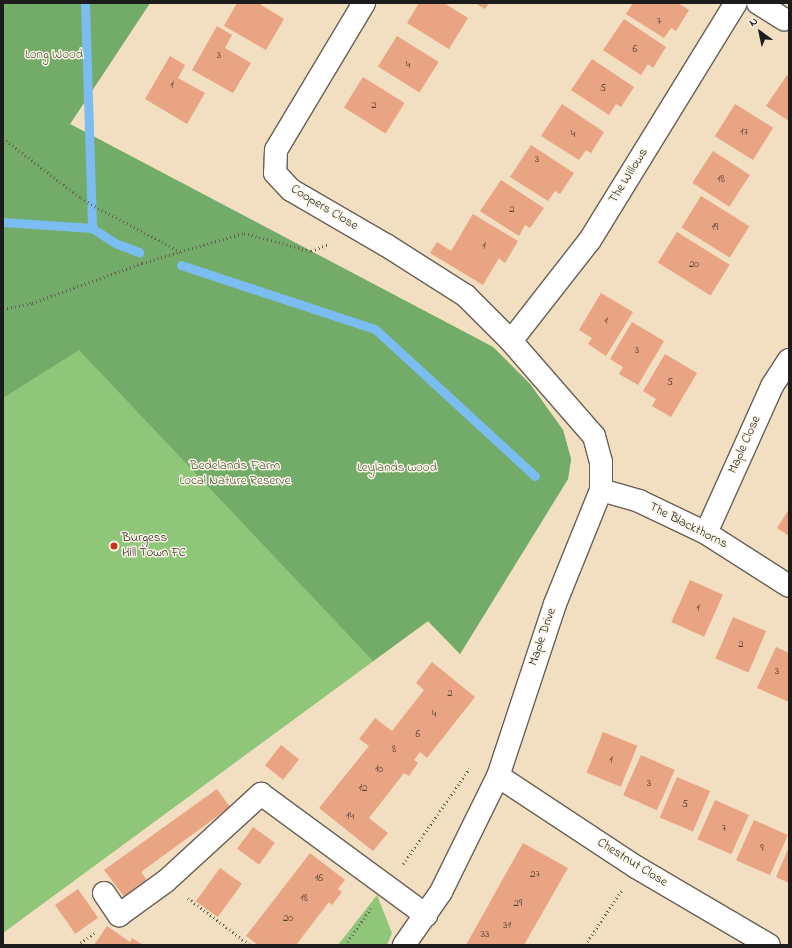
<!DOCTYPE html>
<style>
body{margin:0}
#map{position:relative;width:792px;height:948px;overflow:hidden;background:#f2dec0;font-family:"Indie Flower",sans-serif}
div>[style]{position:absolute}
.green>*{inset:0;background:#8fc679}
.forest>*{inset:0;background:#73ab69}
.stream>*{height:9px;margin:-4.5px;padding:0 4.5px;transform-origin:4.5px;border-radius:4.5px;background:#7bbdf1}
.building>*{inset:0;background:#e9a484;transform-origin:0 0}
.path>*{height:2.5px;margin-top:-1.25px;transform-origin:0;background:repeating-linear-gradient(90deg,#676055 0 1px,transparent 0 4px)}
.roads{filter:drop-shadow(1px 0 #676055) drop-shadow(-1px 0 #676055) drop-shadow(0 1px #676055) drop-shadow(0 -1px #676055)}
.minor>*{height:22px;margin:-11px;padding:0 11px;transform-origin:11px;border-radius:11px;background:#fff}
.dots>*{width:11px;height:11px;translate:-50% -50%;box-sizing:border-box;border:2px solid #fcf5e5;border-radius:50%}
span{translate:-50% -50%;white-space:nowrap;text-align:center;line-height:1.15;-webkit-text-stroke:3px #fcf5e5;paint-order:stroke}
.number-label{font-size:11px;color:#4f3e36}
.number-label span{-webkit-text-stroke-width:0}
.park-label{font-size:13px;color:#44583d}
.street-label{font-size:13px;color:#1c1c1c}
.poi-label{font-size:13px;color:#1c1c1c}
.left{translate:0 -50%;text-align:left}
.frame{position:absolute;inset:0;border:4px solid #1c1c1c;pointer-events:none}
.north{position:absolute;left:740px;top:12px;width:40px;height:40px;-webkit-text-stroke:3px #fcf5e5;paint-order:stroke;rotate:327deg;font-size:11px;font-weight:700;line-height:16px;text-align:center;color:#1c1c1c}
.north::after{content:'';display:block;margin:auto;width:14px;height:18px;background:#1c1c1c;clip-path:polygon(50% 0,100% 100%,50% 72%,0 100%)}
</style>
<div id="map">
<div class="green">
<i style="clip-path:polygon(3px 3px,150px 3px,70px 124px,493px 347px,530px 384px,563px 430px,571px 459px,568px 479px,460px 654px,428px 621px,3px 933px)"></i>
<i style="clip-path:polygon(377px 895px,392px 933px,387px 945px,338px 945px)"></i>
</div>
<div class="forest">
<i style="clip-path:polygon(3px 3px,150px 3px,70px 124px,493px 347px,530px 384px,563px 430px,571px 459px,568px 479px,460px 654px,428px 621px,373px 661px,79px 350px,3px 398px)"></i>
</div>
<div class="stream">
<i style="left:85px;top:3px;width:225px;rotate:88.2deg"></i>
<i style="left:3px;top:222px;width:89px;rotate:3.9deg"></i>
<i style="left:92px;top:228px;width:27px;rotate:33deg"></i>
<i style="left:115px;top:243px;width:26px;rotate:21deg"></i>
<i style="left:181px;top:265px;width:204px;rotate:18.3deg"></i>
<i style="left:375px;top:329px;width:217px;rotate:42.6deg"></i>
</div>
<div class="building">
<i style="clip-path:polygon(237px 3px,258px 3px,284px 19px,266px 50px,224px 26px)"></i>
<i style="clip-path:polygon(419px 3px,444px 3px,468px 18px,449px 49px,407px 23px)"></i>
<i style="clip-path:polygon(475px 3px,489px 3px,485px 9px)"></i>
<i style="clip-path:polygon(633px 3px,678px 3px,689px 10px,676px 31px,671px 28px,664px 38px,626px 14px)"></i>
<i style="clip-path:polygon(624px 19px,666px 47px,653px 68px,648px 64px,641px 75px,603px 50px)"></i>
<i style="clip-path:polygon(217px 26px,232px 35px,225px 48px,251px 63px,233px 93px,192px 70px)"></i>
<i style="left:397px;top:36px;width:49px;height:36px;rotate:32deg"></i>
<i style="clip-path:polygon(170px 56px,185px 65px,178px 78px,205px 93px,187px 124px,145px 99px)"></i>
<i style="clip-path:polygon(592px 59px,634px 87px,621px 107px,616px 104px,609px 115px,571px 90px)"></i>
<i style="clip-path:polygon(787px 75px,789px 76px,789px 121px,766px 106px)"></i>
<i style="left:363px;top:77px;width:49px;height:36px;rotate:32deg"></i>
<i style="clip-path:polygon(562px 104px,604px 132px,591px 153px,586px 150px,579px 160px,541px 136px)"></i>
<i style="left:735px;top:104px;width:45px;height:38px;rotate:32deg"></i>
<i style="clip-path:polygon(531px 145px,574px 173px,560px 194px,555px 191px,548px 201px,510px 177px)"></i>
<i style="left:713px;top:151px;width:44px;height:38px;rotate:33deg"></i>
<i style="clip-path:polygon(501px 180px,544px 208px,530px 228px,525px 225px,519px 236px,480px 211px)"></i>
<i style="left:701px;top:196px;width:57px;height:37px;rotate:32deg"></i>
<i style="clip-path:polygon(473px 214px,518px 241px,505px 263px,499px 258px,483px 285px,430px 253px,437px 242px,451px 251px)"></i>
<i style="left:677px;top:232px;width:62px;height:36px;rotate:32deg"></i>
<i style="clip-path:polygon(601px 293px,633px 312px,606px 356px,588px 344px,592px 338px,579px 330px)"></i>
<i style="clip-path:polygon(632px 322px,664px 341px,638px 385px,619px 374px,623px 367px,610px 359px)"></i>
<i style="clip-path:polygon(665px 354px,697px 373px,671px 417px,652px 406px,656px 399px,643px 391px)"></i>
<i style="clip-path:polygon(789px 509px,789px 536px,777px 528px)"></i>
<i style="left:690px;top:580px;width:36px;height:46px;rotate:24deg"></i>
<i style="left:733px;top:617px;width:36px;height:45px;rotate:23deg"></i>
<i style="clip-path:polygon(776px 647px,789px 653px,789px 702px,757px 688px)"></i>
<i style="clip-path:polygon(432px 662px,475px 697px,427px 758px,420px 752px,414px 760px,418px 763px,409px 776px,404px 773px,369px 818px,388px 833px,373px 851px,319px 808px,369px 746px,359px 739px,375px 718px,392px 731px,424px 690px,416px 683px)"></i>
<i style="left:603px;top:732px;width:37px;height:44px;rotate:22deg"></i>
<i style="left:281px;top:745px;width:23px;height:26px;rotate:38deg"></i>
<i style="left:641px;top:755px;width:37px;height:44px;rotate:24deg"></i>
<i style="left:677px;top:777px;width:36px;height:44px;rotate:23deg"></i>
<i style="clip-path:polygon(217px 789px,230px 807px,141px 872px,149px 883px,126px 899px,104px 870px)"></i>
<i style="left:715px;top:800px;width:37px;height:43px;rotate:24deg"></i>
<i style="left:754px;top:820px;width:37px;height:44px;rotate:24deg"></i>
<i style="left:253px;top:827px;width:27px;height:27px;rotate:36deg"></i>
<i style="clip-path:polygon(523px 843px,568px 868px,524px 945px,466px 945px)"></i>
<i style="clip-path:polygon(789px 847px,789px 883px,776px 877px)"></i>
<i style="clip-path:polygon(310px 853px,345px 880px,338px 889px,342px 892px,332px 905px,329px 902px,296px 945px,258px 945px,246px 936px)"></i>
<i style="left:220px;top:868px;width:27px;height:41px;rotate:36deg"></i>
<i style="left:78px;top:889px;width:35px;height:28px;rotate:55deg"></i>
<i style="clip-path:polygon(107px 926px,130px 942px,132px 938px,143px 945px,94px 945px)"></i>
</div>
<div class="path">
<i style="left:3px;top:138px;width:98px;rotate:37.6deg"></i>
<i style="left:81px;top:198px;width:26px;rotate:31deg"></i>
<i style="left:102px;top:210px;width:89px;rotate:28deg"></i>
<i style="left:3px;top:309px;width:30px;rotate:-12deg"></i>
<i style="left:32px;top:303px;width:117px;rotate:-20deg"></i>
<i style="left:142px;top:263px;width:106px;rotate:-16.4deg"></i>
<i style="left:244px;top:233px;width:69px;rotate:15deg"></i>
<i style="left:311px;top:251px;width:19px;rotate:-21deg"></i>
<i style="left:403px;top:864px;width:116px;rotate:-55.2deg"></i>
<i style="left:188px;top:898px;width:78px;rotate:37.2deg"></i>
<i style="left:77px;top:945px;width:23px;rotate:-34deg"></i>
<i style="left:345px;top:945px;width:45px;rotate:-54.9deg"></i>
<i style="left:585px;top:945px;width:65px;rotate:-56.3deg"></i>
</div>
<div class="roads">
<div class="minor">
<i style="left:364px;top:3px;width:171px;rotate:120.9deg"></i>
<i style="left:276px;top:150px;width:23px;rotate:92deg"></i>
<i style="left:275px;top:173px;width:23px;rotate:47deg"></i>
<i style="left:291px;top:190px;width:110px;rotate:30.1deg"></i>
<i style="left:386px;top:245px;width:95px;rotate:32.5deg"></i>
<i style="left:466px;top:296px;width:64px;rotate:45deg"></i>
<i style="left:511px;top:341px;width:126px;rotate:48.9deg"></i>
<i style="left:594px;top:436px;width:27px;rotate:75deg"></i>
<i style="left:601px;top:462px;width:28px;rotate:90deg"></i>
<i style="left:601px;top:490px;width:123px;rotate:112deg"></i>
<i style="left:555px;top:604px;width:181px;rotate:108.3deg"></i>
<i style="left:498px;top:776px;width:129px;rotate:116.2deg"></i>
<i style="left:441px;top:892px;width:65px;rotate:124.9deg"></i>
<i style="left:758px;top:3px;width:31px;rotate:32deg"></i>
<i style="left:511px;top:341px;width:128px;rotate:-52deg"></i>
<i style="left:590px;top:240px;width:278px;rotate:-58.4deg"></i>
<i style="left:601px;top:490px;width:40px;rotate:16deg"></i>
<i style="left:639px;top:501px;width:74px;rotate:25.5deg"></i>
<i style="left:706px;top:533px;width:98px;rotate:32.6deg"></i>
<i style="left:706px;top:533px;width:161px;rotate:-65.8deg"></i>
<i style="left:772px;top:386px;width:31px;rotate:-57deg"></i>
<i style="left:498px;top:776px;width:165px;rotate:33.4deg"></i>
<i style="left:636px;top:867px;width:154px;rotate:30.4deg"></i>
<i style="left:104px;top:893px;width:27px;rotate:56deg"></i>
<i style="left:119px;top:915px;width:58px;rotate:-35.9deg"></i>
<i style="left:166px;top:881px;width:129px;rotate:-42.5deg"></i>
<i style="left:261px;top:794px;width:205px;rotate:36.3deg"></i>
</div>
</div>
<div class="dots">
<i style="left:114px;top:546px;background:#c8321e"></i>
</div>
<div class="number-label">
<span style="left:659px;top:21px">7</span>
<span style="left:635px;top:49px">6</span>
<span style="left:219px;top:55px">3</span>
<span style="left:408px;top:65px">4</span>
<span style="left:172px;top:85px">1</span>
<span style="left:603px;top:88px">5</span>
<span style="left:374px;top:105px">2</span>
<span style="left:744px;top:132px">17</span>
<span style="left:573px;top:134px">4</span>
<span style="left:537px;top:159px">3</span>
<span style="left:721px;top:179px">18</span>
<span style="left:512px;top:209px">2</span>
<span style="left:715px;top:227px">19</span>
<span style="left:484px;top:246px">1</span>
<span style="left:694px;top:264px">20</span>
<span style="left:606px;top:321px">1</span>
<span style="left:637px;top:350px">3</span>
<span style="left:670px;top:382px">5</span>
<span style="left:698px;top:608px">1</span>
<span style="left:741px;top:644px">2</span>
<span style="left:777px;top:671px">3</span>
<span style="left:450px;top:693px">2</span>
<span style="left:434px;top:714px">4</span>
<span style="left:418px;top:734px">6</span>
<span style="left:394px;top:749px">8</span>
<span style="left:611px;top:760px">1</span>
<span style="left:379px;top:769px">10</span>
<span style="left:649px;top:783px">3</span>
<span style="left:363px;top:788px">12</span>
<span style="left:685px;top:804px">5</span>
<span style="left:350px;top:816px">14</span>
<span style="left:724px;top:828px">7</span>
<span style="left:762px;top:848px">9</span>
<span style="left:535px;top:874px">27</span>
<span style="left:319px;top:878px">16</span>
<span style="left:304px;top:898px">18</span>
<span style="left:518px;top:903px">29</span>
<span style="left:288px;top:918px">20</span>
<span style="left:507px;top:925px">31</span>
<span style="left:485px;top:934px">33</span>
</div>
<div class="park-label">
<span style="left:54px;top:55px">Long Wood</span>
<span style="left:235px;top:474px">Bedelands Farm<br>Local Nature Reserve</span>
<span style="left:397px;top:468px">Leylands wood</span>
</div>
<div class="street-label">
<span style="left:629px;top:176px;rotate:-58deg">The Willows</span>
<span style="left:324px;top:208px;rotate:31deg">Coopers Close</span>
<span style="left:745px;top:445px;rotate:-66deg">Maple Close</span>
<span style="left:688px;top:526px;rotate:27deg">The Blackthorns</span>
<span style="left:543px;top:637px;rotate:-71deg">Maple Drive</span>
<span style="left:632px;top:863px;rotate:32deg">Chestnut Close</span>
</div>
<div class="poi-label">
<span class="left" style="left:122px;top:546px">Burgess<br>Hill Town FC</span>
</div>
<div class="frame"></div>
<div class="north">N</div>
</div>
